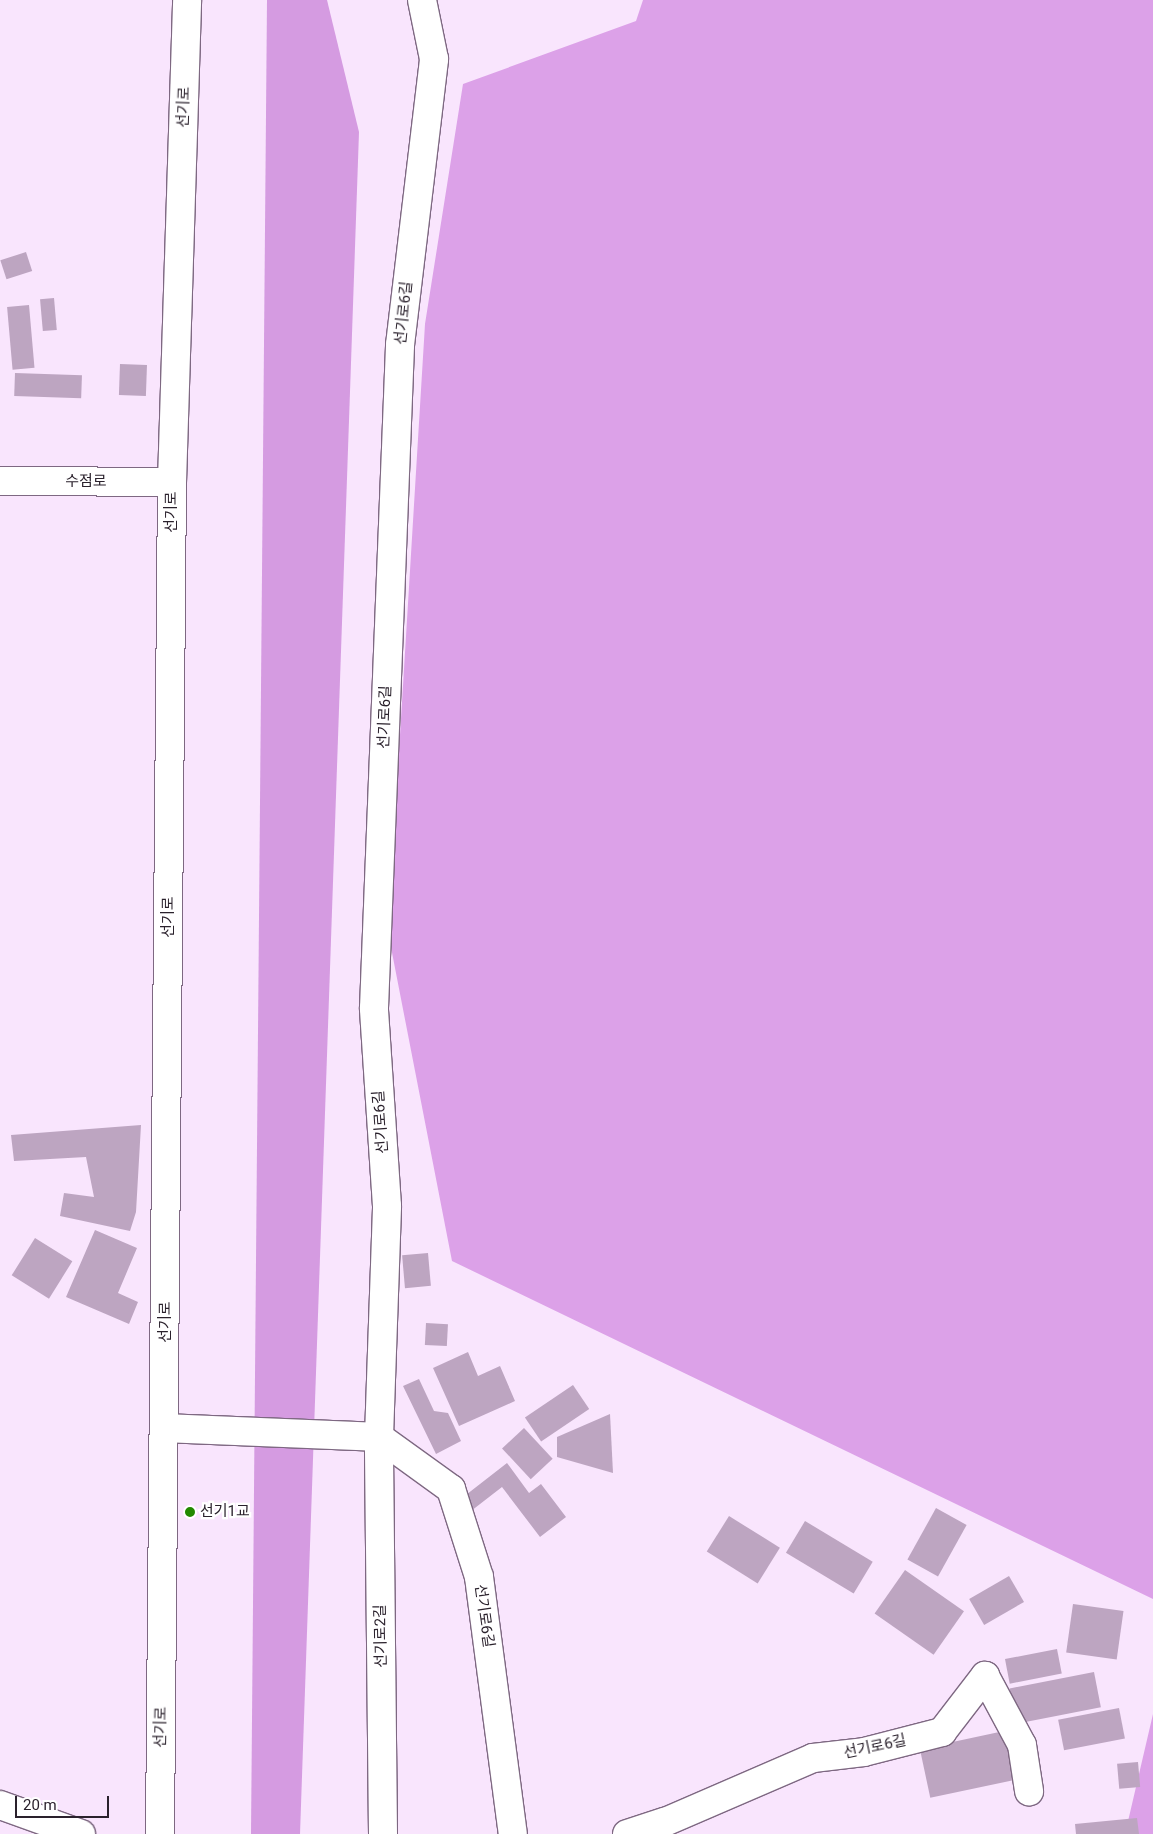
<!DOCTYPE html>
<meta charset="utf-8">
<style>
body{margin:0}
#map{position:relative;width:1153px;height:1834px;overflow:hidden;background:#f9e5fd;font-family:Roboto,"Noto Sans KR",sans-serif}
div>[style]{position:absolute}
.forest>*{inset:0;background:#dca1e8}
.water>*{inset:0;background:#d59be1}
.building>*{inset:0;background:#bda5c1;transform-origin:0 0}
.roads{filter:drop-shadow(1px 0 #7e6882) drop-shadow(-1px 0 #7e6882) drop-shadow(0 1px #7e6882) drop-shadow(0 -1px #7e6882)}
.minor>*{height:28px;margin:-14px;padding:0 14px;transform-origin:14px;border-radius:14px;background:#fff}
.major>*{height:28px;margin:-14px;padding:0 14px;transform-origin:14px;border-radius:14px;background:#fff}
.dots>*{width:14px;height:14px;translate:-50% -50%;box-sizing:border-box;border:2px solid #fff;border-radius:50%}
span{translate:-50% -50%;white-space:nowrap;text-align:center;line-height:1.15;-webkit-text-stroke:4.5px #fff;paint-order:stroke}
.street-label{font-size:15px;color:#2a212c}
.poi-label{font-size:15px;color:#2a212c}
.left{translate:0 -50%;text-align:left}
.scale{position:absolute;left:15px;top:1796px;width:94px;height:22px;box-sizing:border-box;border:2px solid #2a212c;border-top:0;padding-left:6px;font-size:15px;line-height:18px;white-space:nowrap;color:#2a212c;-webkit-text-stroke:4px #fff;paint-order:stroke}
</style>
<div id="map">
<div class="forest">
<i style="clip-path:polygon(643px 0,1153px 0,1153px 1599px,452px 1261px,388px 932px,425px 324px,463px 84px,636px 21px)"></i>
<i style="clip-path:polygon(1153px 1714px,1153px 1834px,1125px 1834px,1129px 1817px)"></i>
</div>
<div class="water">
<i style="clip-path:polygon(267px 0,327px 0,359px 132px,300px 1834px,251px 1834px)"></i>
</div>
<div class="building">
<i style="left:26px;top:252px;width:20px;height:27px;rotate:72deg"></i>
<i style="left:54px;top:298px;width:32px;height:14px;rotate:85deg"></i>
<i style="left:29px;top:305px;width:63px;height:22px;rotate:85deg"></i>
<i style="left:120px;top:364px;width:27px;height:31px;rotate:2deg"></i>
<i style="left:15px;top:373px;width:67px;height:23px;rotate:2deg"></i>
<i style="clip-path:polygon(141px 1125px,136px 1212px,130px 1231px,60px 1216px,64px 1193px,94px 1197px,86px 1157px,14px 1161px,11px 1135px)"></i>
<i style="clip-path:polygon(95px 1230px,137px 1248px,118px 1293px,138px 1302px,129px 1324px,66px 1297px)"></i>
<i style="left:35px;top:1238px;width:44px;height:44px;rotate:32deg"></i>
<i style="left:428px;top:1253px;width:33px;height:26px;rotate:85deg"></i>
<i style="left:426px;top:1323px;width:22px;height:22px;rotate:3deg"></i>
<i style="clip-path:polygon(468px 1352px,478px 1376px,500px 1366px,515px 1401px,459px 1426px,433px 1368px)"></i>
<i style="clip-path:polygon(419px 1379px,434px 1411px,448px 1413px,461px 1441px,436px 1454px,403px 1386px)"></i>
<i style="left:573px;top:1385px;width:29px;height:58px;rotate:56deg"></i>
<i style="clip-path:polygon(610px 1414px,613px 1473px,557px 1457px,557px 1437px)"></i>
<i style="left:524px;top:1428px;width:42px;height:30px;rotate:47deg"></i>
<i style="clip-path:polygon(507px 1463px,529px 1493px,541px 1484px,566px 1517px,540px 1537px,502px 1487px,471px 1511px,462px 1498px)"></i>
<i style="left:936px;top:1508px;width:35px;height:59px;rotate:29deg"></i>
<i style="left:729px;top:1516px;width:60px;height:42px;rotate:32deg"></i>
<i style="left:805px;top:1521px;width:79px;height:37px;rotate:31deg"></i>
<i style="left:905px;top:1570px;width:72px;height:53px;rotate:35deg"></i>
<i style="left:1009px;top:1576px;width:30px;height:46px;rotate:60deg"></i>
<i style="left:1073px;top:1604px;width:51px;height:49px;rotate:8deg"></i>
<i style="left:1057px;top:1649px;width:25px;height:53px;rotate:79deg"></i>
<i style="left:1094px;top:1672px;width:36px;height:86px;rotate:79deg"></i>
<i style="left:1119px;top:1708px;width:31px;height:62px;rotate:79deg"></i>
<i style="left:1004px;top:1731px;width:50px;height:86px;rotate:78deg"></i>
<i style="left:1138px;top:1762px;width:25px;height:21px;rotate:85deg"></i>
<i style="clip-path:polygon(1137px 1818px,1139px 1834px,1076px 1834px,1075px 1824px)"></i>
</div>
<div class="roads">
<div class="minor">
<i style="left:172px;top:482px;width:482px;rotate:-88.2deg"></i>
<i style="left:165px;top:1428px;width:214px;rotate:2.4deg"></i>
<i style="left:379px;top:1437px;width:89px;rotate:35.8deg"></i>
<i style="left:451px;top:1489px;width:92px;rotate:72.3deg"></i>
<i style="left:479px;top:1577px;width:259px;rotate:82.5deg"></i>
<i style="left:0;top:1805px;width:86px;rotate:19.7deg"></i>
<i style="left:383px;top:1834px;width:397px;rotate:-90.6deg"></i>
<i style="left:379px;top:1437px;width:231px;rotate:-88deg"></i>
<i style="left:387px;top:1206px;width:198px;rotate:-93.8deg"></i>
<i style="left:374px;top:1008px;width:664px;rotate:-87.75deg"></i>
<i style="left:400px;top:345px;width:288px;rotate:-83.2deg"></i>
<i style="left:434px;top:59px;width:60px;rotate:-101.5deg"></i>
<i style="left:627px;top:1834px;width:40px;rotate:-18deg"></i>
<i style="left:665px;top:1822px;width:161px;rotate:-23.4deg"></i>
<i style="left:813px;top:1758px;width:51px;rotate:-6.7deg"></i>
<i style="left:864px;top:1752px;width:81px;rotate:-14.4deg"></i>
<i style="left:942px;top:1732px;width:71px;rotate:-52.5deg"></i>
<i style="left:985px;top:1676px;width:78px;rotate:61.8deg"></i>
<i style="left:1022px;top:1745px;width:47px;rotate:81.3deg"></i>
</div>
<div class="major">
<i style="left:0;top:481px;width:172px;rotate:0.3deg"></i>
<i style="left:172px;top:482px;width:1352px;rotate:90.51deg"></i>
</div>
</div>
<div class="dots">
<i style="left:190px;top:1512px;background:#228900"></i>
</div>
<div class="street-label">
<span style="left:184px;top:107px;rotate:-88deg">선기로</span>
<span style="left:404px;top:313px;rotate:-84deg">선기로6길</span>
<span style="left:86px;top:482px">수점로</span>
<span style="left:172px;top:512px;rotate:-90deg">선기로</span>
<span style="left:385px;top:717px;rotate:-88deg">선기로6길</span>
<span style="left:169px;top:917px;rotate:-90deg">선기로</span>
<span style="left:381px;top:1122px;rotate:-94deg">선기로6길</span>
<span style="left:166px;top:1322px;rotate:-90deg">선기로</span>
<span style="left:484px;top:1616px;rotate:82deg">선기로6길</span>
<span style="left:381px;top:1636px;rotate:-91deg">선기로2길</span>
<span style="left:161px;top:1727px;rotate:-89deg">선기로</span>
<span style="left:875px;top:1747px;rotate:-12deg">선기로6길</span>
</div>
<div class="poi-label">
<span class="left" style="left:200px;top:1512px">선기1교</span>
</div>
<div class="scale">20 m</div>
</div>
